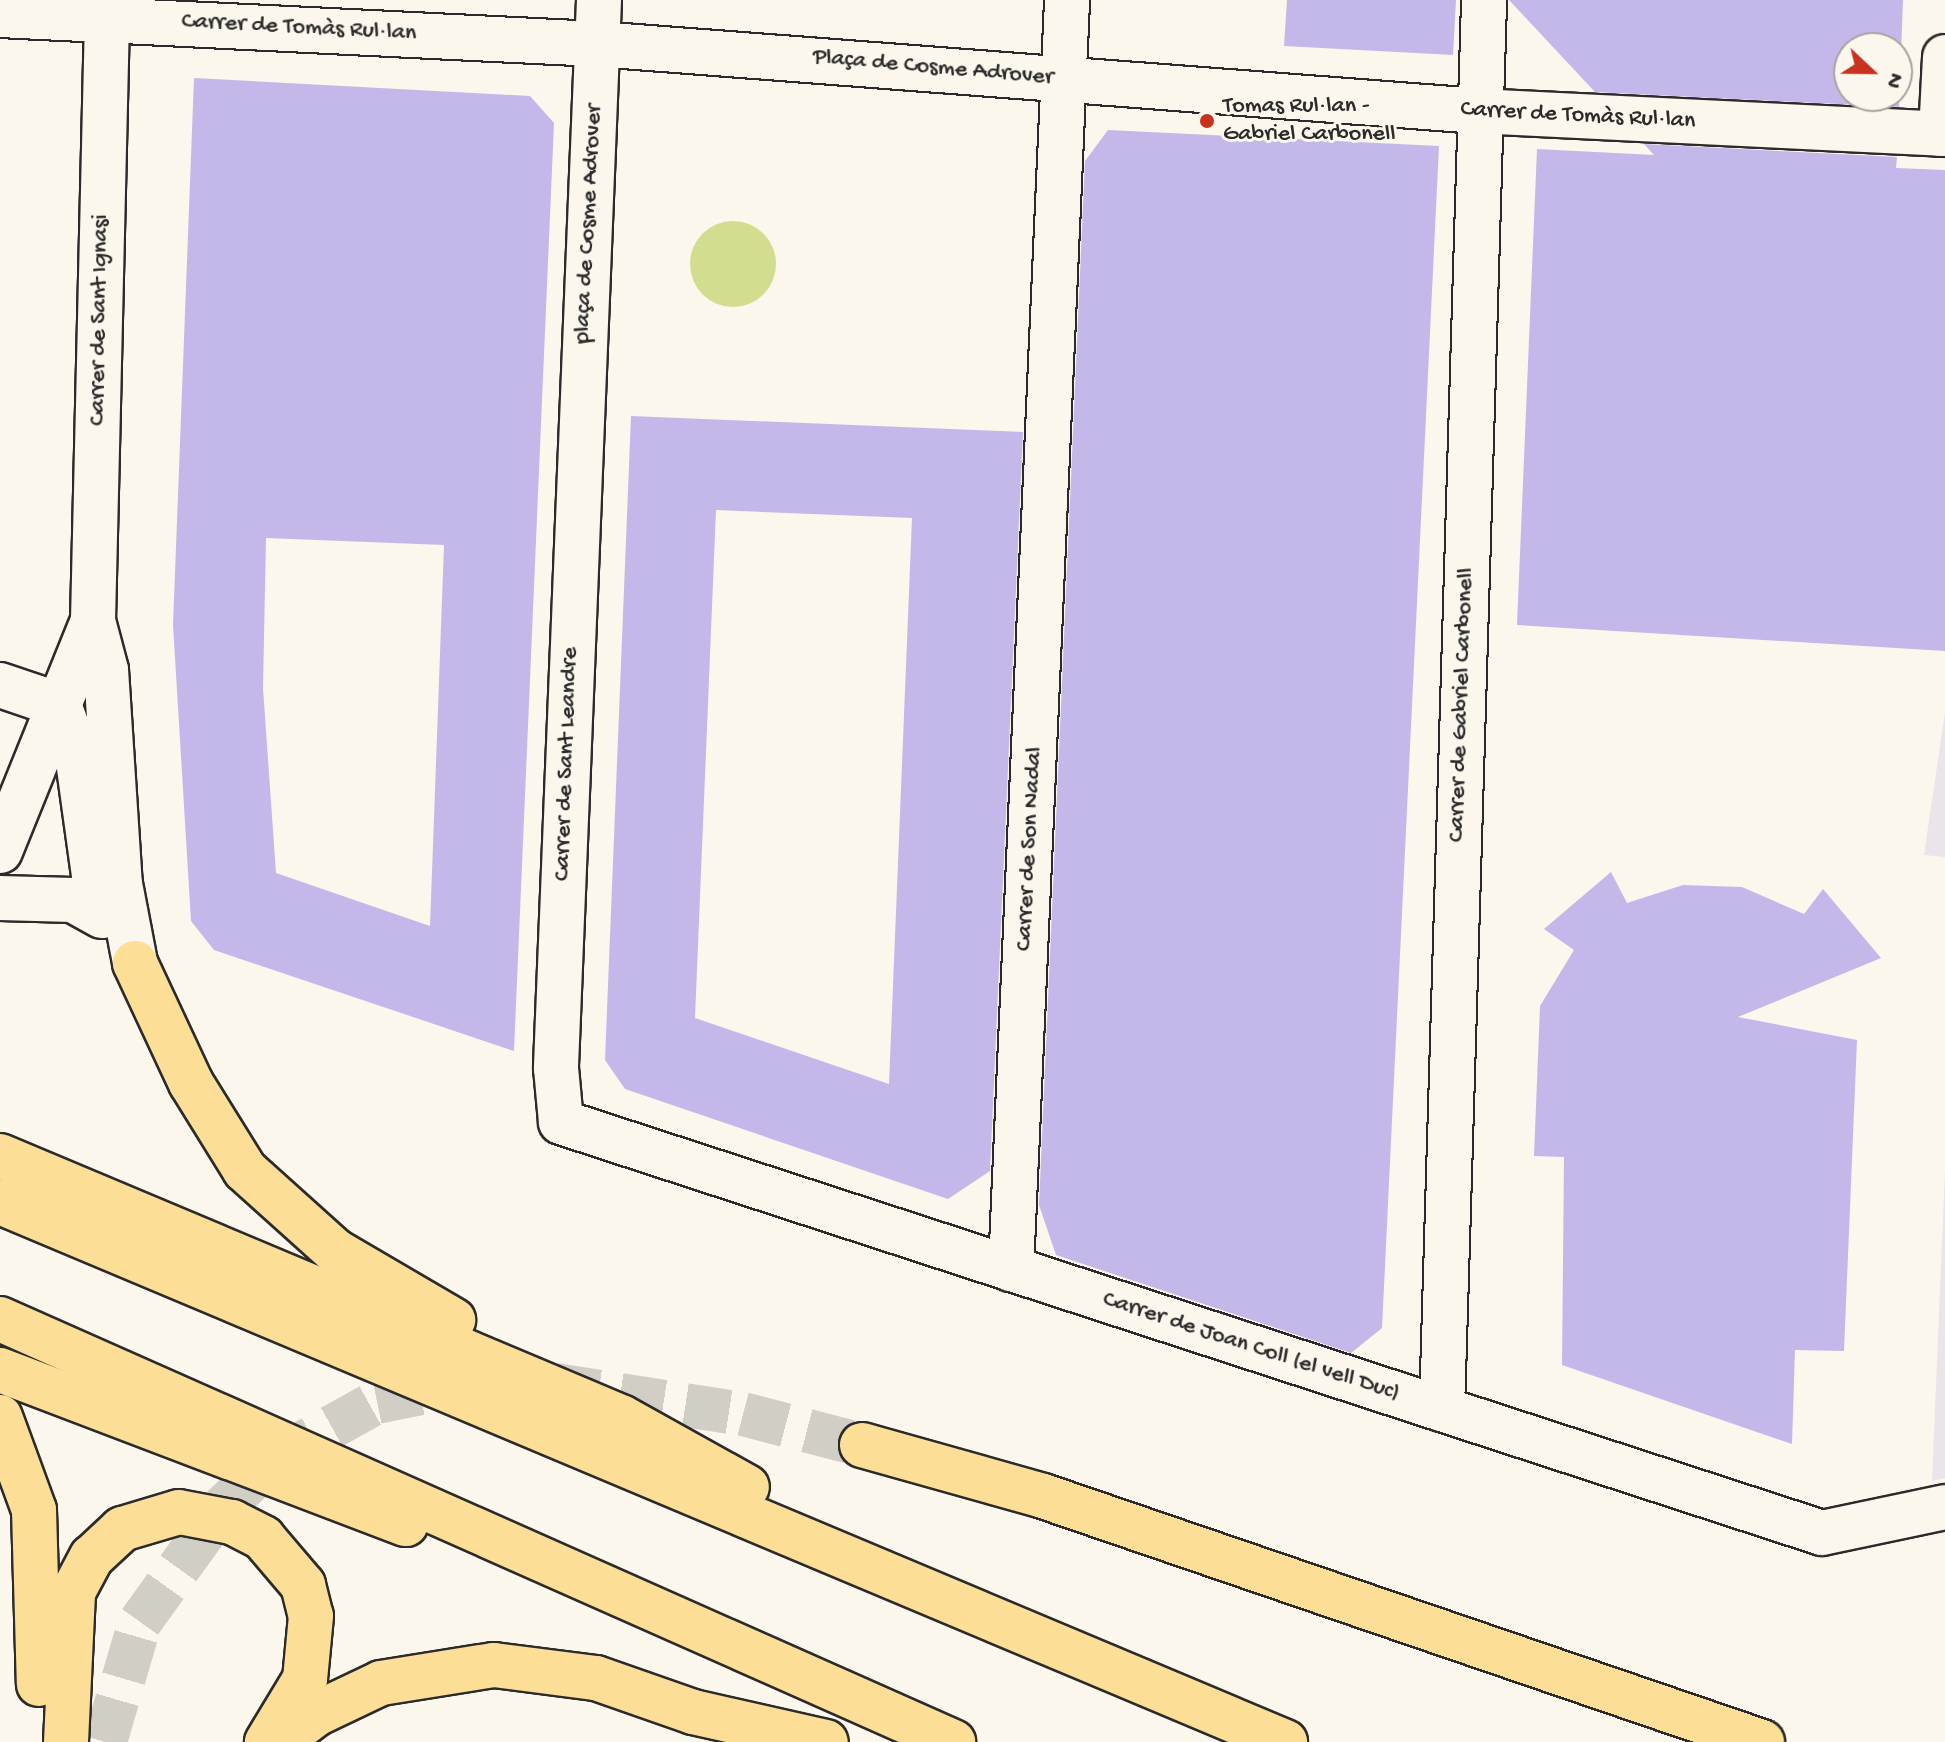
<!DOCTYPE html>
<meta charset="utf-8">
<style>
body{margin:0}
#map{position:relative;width:1945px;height:1742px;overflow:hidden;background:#fbf7ec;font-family:"Gochi Hand",sans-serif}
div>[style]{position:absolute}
.built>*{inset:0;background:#eae4eb}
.green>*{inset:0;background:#d2dd90}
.round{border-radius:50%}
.building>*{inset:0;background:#c4b8ea}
.highway-tunnel>*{height:44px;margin-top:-22px;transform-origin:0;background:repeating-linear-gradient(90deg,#d1cec5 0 44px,transparent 0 66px)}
.roads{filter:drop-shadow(2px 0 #2b2b2b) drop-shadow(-2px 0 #2b2b2b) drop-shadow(0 2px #2b2b2b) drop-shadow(0 -2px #2b2b2b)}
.street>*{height:44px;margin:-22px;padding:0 22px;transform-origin:22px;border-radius:22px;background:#fbf7ec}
.primary>*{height:44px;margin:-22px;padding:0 22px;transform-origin:22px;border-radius:22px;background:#fcde96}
.highway>*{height:44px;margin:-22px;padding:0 22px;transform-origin:22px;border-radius:22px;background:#fcde96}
.dots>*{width:22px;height:22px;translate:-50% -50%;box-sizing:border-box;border:4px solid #fbf7ec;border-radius:50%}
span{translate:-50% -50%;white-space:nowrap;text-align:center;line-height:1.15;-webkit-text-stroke:6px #fbf7ec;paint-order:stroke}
.street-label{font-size:24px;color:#2b2b2b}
.poi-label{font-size:24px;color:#2b2b2b}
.left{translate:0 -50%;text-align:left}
.north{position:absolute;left:1833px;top:32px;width:80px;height:80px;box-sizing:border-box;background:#fbf7ec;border:2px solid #a8a59f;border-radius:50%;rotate:112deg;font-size:22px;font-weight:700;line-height:32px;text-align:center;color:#2b2b2b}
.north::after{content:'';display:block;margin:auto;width:28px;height:36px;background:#c8321e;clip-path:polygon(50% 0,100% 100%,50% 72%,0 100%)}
</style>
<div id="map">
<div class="built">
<i style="clip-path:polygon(1945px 712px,1945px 857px,1924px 855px)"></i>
<i style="clip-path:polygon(1945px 1170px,1945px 1478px,1932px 1481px)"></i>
</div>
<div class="green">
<i class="round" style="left:690px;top:221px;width:86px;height:86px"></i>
</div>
<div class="building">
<i style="clip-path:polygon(1287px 0,1456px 0,1453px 55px,1284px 46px)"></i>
<i style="clip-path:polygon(evenodd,1509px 0,1903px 0,1899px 107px,1595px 92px,1509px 0,1849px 48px,1897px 48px,1897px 96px,1849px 96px,1849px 48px)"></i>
<i style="clip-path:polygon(evenodd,194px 78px,530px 96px,554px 123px,514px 1051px,214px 950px,191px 921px,173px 625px,194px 78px,266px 538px,444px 545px,430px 926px,276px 873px,263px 688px,266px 538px)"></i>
<i style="clip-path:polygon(1108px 130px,1439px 146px,1382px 1328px,1351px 1353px,1056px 1255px,1039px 1205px,1085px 161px)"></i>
<i style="clip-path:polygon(1644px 144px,1897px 157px,1896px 168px,1945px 170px,1945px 651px,1517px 625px,1537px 149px,1654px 155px)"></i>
<i style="clip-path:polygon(evenodd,631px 416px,1023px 432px,990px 1171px,948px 1199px,625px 1089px,605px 1060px,631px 416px,716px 510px,912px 518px,889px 1084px,695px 1018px,716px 510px)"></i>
<i style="clip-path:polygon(1611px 872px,1627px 903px,1683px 885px,1742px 887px,1804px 914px,1823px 889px,1881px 958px,1738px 1017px,1857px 1040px,1844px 1351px,1795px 1350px,1792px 1444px,1562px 1365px,1564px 1157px,1534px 1156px,1540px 1006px,1574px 950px,1544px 929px)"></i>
</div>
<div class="highway-tunnel">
<i style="left:555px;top:1385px;width:190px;rotate:8.8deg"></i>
<i style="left:743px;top:1414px;width:123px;rotate:14.6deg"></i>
<i style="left:105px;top:1742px;width:125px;rotate:-73.7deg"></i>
<i style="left:140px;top:1622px;width:140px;rotate:-54.3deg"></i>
<i style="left:222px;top:1508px;width:71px;rotate:-43.3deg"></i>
<i style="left:274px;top:1459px;width:118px;rotate:-29deg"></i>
<i style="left:377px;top:1402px;width:91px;rotate:-11.4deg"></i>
</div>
<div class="roads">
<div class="street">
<i style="left:599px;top:0;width:1069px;rotate:92.31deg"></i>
<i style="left:556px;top:1068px;width:54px;rotate:84.7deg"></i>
<i style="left:561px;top:1122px;width:1326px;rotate:18.05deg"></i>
<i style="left:1822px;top:1533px;width:126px;rotate:-11.9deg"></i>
<i style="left:0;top:15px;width:598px;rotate:2.78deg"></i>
<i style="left:597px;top:44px;width:884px;rotate:4.35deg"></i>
<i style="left:1478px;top:111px;width:468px;rotate:2.8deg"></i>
<i style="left:107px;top:18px;width:603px;rotate:91.33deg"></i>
<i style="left:93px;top:621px;width:51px;rotate:75.1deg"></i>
<i style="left:106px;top:670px;width:214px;rotate:86.3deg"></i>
<i style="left:120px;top:884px;width:80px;rotate:79.2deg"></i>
<i style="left:1941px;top:134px;width:77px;rotate:-87deg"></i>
<i style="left:0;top:685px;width:62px;rotate:18.7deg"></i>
<i style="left:59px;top:705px;width:51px;rotate:69.4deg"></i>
<i style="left:77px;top:753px;width:152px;rotate:82.1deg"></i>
<i style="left:0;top:851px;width:248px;rotate:-68deg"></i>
<i style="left:0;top:898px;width:73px;rotate:1.6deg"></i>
<i style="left:73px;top:900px;width:33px;rotate:29deg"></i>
<i style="left:1011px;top:1269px;width:1270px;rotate:-87.47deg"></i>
<i style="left:1442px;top:1409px;width:1410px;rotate:-88.29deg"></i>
</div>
<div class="primary">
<i style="left:0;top:1417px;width:99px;rotate:69.9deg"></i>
<i style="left:34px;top:1510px;width:174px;rotate:88.4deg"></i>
<i style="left:66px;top:1742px;width:150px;rotate:-87.3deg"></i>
<i style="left:73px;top:1592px;width:40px;rotate:-62deg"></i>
<i style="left:92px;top:1557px;width:41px;rotate:-43deg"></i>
<i style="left:122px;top:1529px;width:59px;rotate:-16.6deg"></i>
<i style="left:179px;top:1512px;width:54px;rotate:10.7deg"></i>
<i style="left:232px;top:1522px;width:35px;rotate:27deg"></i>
<i style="left:263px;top:1538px;width:62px;rotate:49.6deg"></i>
<i style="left:303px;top:1585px;width:32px;rotate:76deg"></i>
<i style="left:311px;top:1616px;width:63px;rotate:95.4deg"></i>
<i style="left:305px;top:1679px;width:74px;rotate:121.1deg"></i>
</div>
<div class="highway">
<i style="left:135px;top:963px;width:132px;rotate:65deg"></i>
<i style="left:191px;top:1083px;width:102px;rotate:58.2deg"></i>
<i style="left:245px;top:1170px;width:121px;rotate:42deg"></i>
<i style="left:335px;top:1251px;width:137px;rotate:30.3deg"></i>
<i style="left:0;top:1156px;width:674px;rotate:22.8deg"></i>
<i style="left:621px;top:1417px;width:144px;rotate:29.1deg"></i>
<i style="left:0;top:1202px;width:1394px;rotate:22.79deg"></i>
<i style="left:0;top:1319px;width:1043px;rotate:23.93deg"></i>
<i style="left:0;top:1370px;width:434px;rotate:20.8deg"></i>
<i style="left:862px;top:1445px;width:188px;rotate:15.7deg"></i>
<i style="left:1043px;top:1496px;width:760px;rotate:18.89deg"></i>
<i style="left:279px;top:1742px;width:46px;rotate:-37.1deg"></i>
<i style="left:316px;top:1714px;width:72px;rotate:-25.5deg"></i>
<i style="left:381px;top:1683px;width:114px;rotate:-9.1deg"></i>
<i style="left:494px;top:1665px;width:103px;rotate:7.3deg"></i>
<i style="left:596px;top:1678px;width:103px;rotate:19.3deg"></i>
<i style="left:693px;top:1712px;width:136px;rotate:12.7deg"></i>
</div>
</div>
<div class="dots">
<i style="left:1207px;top:121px;background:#c8321e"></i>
</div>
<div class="street-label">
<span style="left:299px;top:28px;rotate:3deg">Carrer de Tomàs Rul·lan</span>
<span style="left:933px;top:68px;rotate:5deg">Plaça de Cosme Adrover</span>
<span style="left:1578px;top:116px;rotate:3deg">Carrer de Tomàs Rul·lan</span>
<span style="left:589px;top:224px;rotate:-87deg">plaça de Cosme Adrover</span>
<span style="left:100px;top:320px;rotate:-89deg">Carrer de Sant Ignasi</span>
<span style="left:1462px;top:705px;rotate:-88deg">Carrer de Gabriel Carbonell</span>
<span style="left:567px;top:764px;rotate:-88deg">Carrer de Sant Leandre</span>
<span style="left:1030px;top:849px;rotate:-87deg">Carrer de Son Nadal</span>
<span style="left:1251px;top:1347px;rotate:18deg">Carrer de Joan Coll (el vell Duc)</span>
</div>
<div class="poi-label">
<span class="left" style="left:1223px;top:121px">Tomas Rul·lan -<br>Gabriel Carbonell</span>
</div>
<div class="north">N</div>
</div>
